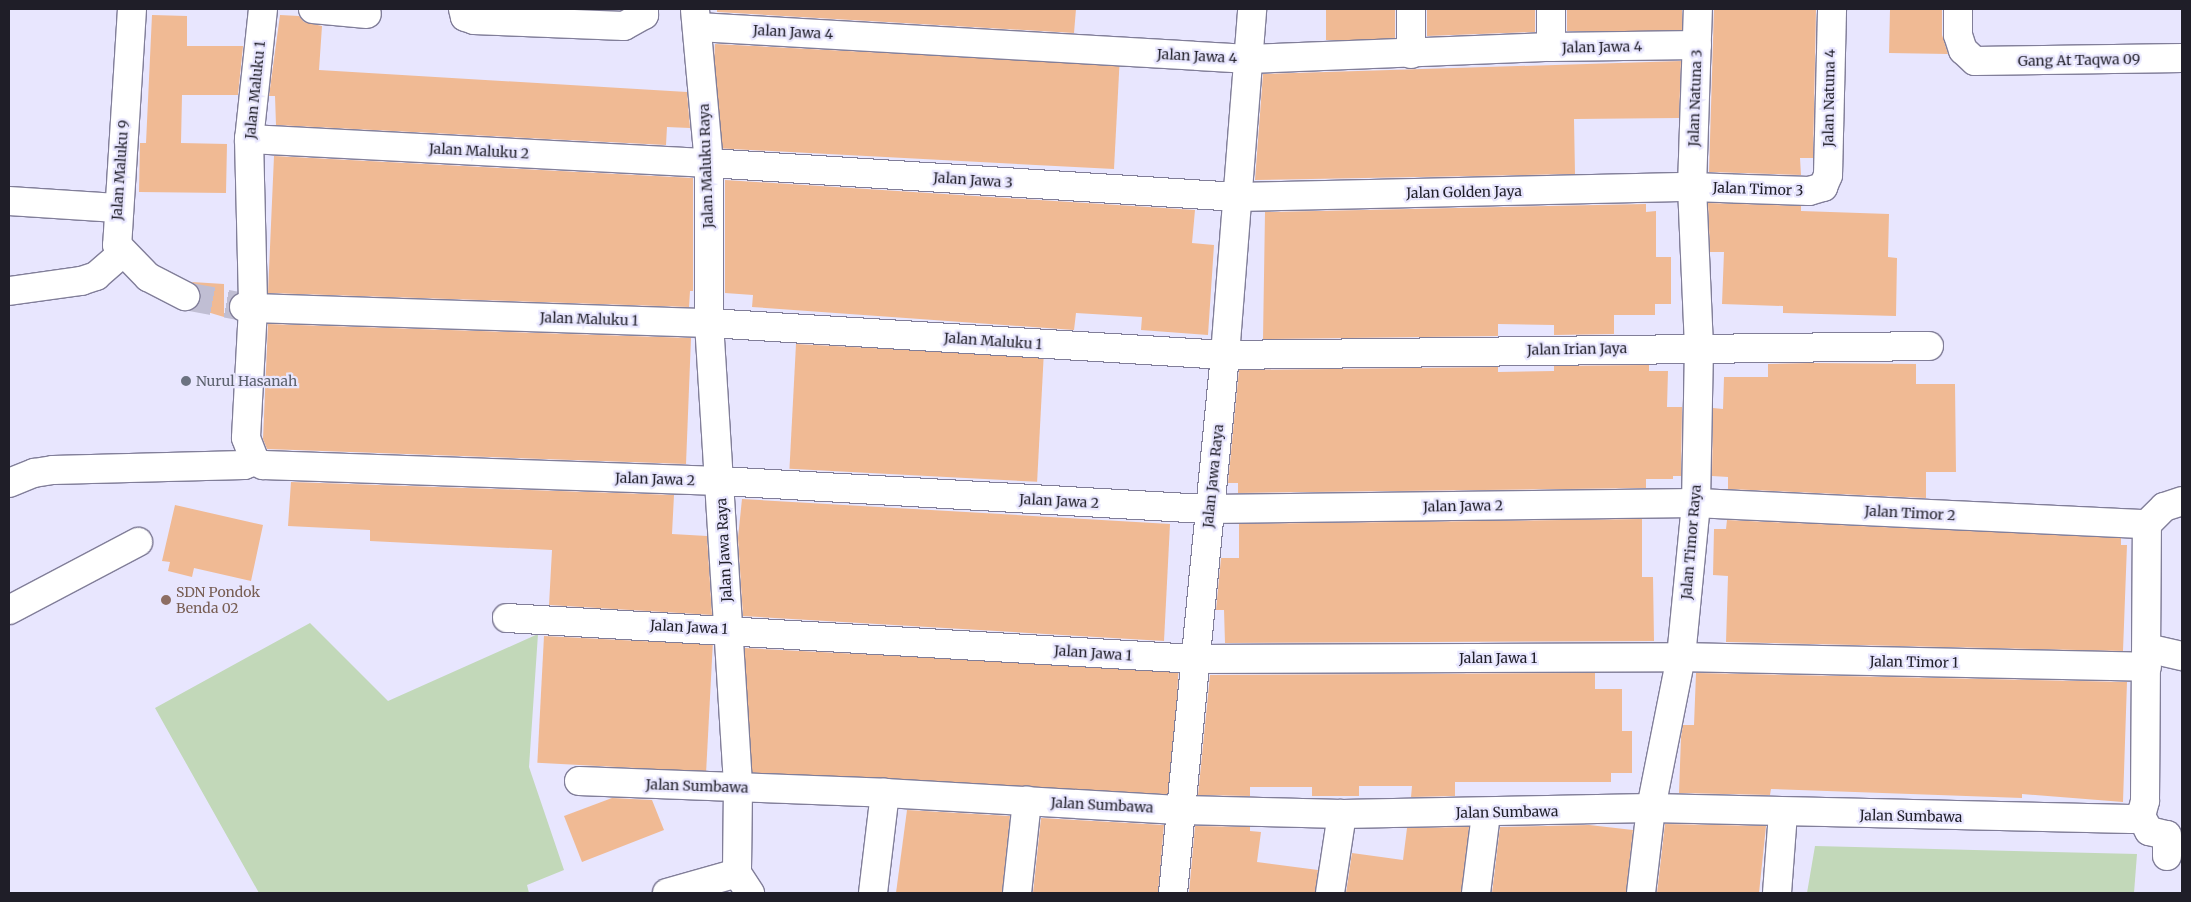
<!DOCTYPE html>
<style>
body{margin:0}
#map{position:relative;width:2191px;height:902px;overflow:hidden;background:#e8e6fe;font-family:Merriweather,serif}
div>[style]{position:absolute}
.green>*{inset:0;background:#c2d8b9}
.building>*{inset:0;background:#f0ba94;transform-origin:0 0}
.minor-tunnel>*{height:28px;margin-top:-14px;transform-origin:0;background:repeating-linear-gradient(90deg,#c0bed3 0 28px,transparent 0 42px)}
.roads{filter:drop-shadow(1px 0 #817e99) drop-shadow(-1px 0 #817e99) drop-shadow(0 1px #817e99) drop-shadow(0 -1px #817e99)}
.minor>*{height:28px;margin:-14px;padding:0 14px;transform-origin:14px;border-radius:14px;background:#fff}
.dots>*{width:14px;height:14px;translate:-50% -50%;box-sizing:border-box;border:2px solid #e8e6fe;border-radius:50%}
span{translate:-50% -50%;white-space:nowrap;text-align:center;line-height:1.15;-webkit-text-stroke:4.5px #e8e6fe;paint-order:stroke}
.street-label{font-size:14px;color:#1f1e28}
.worship-label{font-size:14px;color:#5b616d}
.left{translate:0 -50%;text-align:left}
.education-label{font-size:14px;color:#785e54}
.frame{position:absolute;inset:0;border:10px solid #1f1e28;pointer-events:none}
</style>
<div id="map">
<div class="green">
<i style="clip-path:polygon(310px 623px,388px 701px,538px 634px,529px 767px,564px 870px,527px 885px,529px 893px,259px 893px,155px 708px)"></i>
<i style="clip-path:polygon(1815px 846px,2137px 854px,2134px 893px,1807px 893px)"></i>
</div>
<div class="building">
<i style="clip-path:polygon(717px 9px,1076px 9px,1074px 33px,717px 12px)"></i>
<i style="left:1326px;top:9px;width:69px;height:31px"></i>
<i style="clip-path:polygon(1427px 9px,1535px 9px,1535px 32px,1427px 36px)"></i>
<i style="left:1567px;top:9px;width:115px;height:22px"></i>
<i style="clip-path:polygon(1714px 9px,1816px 9px,1813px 158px,1800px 158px,1801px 175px,1709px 172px)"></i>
<i style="clip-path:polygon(1890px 9px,1942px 9px,1942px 35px,1948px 54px,1889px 53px)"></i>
<i style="clip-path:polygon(152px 15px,187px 16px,187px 46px,243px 46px,238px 95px,182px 95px,181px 143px,227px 144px,226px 193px,139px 192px,140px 143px,146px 143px)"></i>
<i style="clip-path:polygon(280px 15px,299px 16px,304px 22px,322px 26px,319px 70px,687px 92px,690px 128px,667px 127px,666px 145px,276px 125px,275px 96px,269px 96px)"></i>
<i style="left:715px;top:44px;width:405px;height:104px;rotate:3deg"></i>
<i style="clip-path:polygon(1681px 61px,1679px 118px,1574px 119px,1575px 174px,1255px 180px,1263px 74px)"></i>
<i style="clip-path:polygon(274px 156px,693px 178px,693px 291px,690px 291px,689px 307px,268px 293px)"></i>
<i style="clip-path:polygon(725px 180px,1195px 210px,1192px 243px,1214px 245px,1208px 335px,1141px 330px,1142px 317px,1076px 313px,1074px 330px,752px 307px,753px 295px,725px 293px)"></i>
<i style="clip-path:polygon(1708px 203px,1801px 206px,1801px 211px,1889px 214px,1888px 257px,1897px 258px,1896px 316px,1783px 313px,1783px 306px,1722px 304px,1724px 252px,1710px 252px)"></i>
<i style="clip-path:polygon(1646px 204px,1646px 212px,1656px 211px,1656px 257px,1671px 257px,1671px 304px,1655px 304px,1655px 315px,1614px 315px,1614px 334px,1554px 335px,1554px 325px,1498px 324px,1498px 336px,1263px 339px,1265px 212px)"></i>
<i style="clip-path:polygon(192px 282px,224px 284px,224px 317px,194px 308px,201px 295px)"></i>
<i style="clip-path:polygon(268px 324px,691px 338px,686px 464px,267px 449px,263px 439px)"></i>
<i style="left:796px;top:344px;width:248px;height:125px;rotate:3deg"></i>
<i style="clip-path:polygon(1811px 363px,1916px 364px,1916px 384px,1955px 384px,1956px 472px,1926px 472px,1926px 498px,1728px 489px,1728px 477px,1712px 476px,1713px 408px,1723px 409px,1724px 377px,1768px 377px,1768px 364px)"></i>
<i style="clip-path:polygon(1649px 365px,1649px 371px,1668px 371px,1667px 407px,1682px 407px,1681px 476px,1673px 476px,1673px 479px,1646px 479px,1646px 488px,1238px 493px,1238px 483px,1228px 483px,1239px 370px,1498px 367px,1498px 372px,1554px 371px,1554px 366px)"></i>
<i style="clip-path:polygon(291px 482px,674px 495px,672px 534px,707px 536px,712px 615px,549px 605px,552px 550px,370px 541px,370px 530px,288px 526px)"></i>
<i style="clip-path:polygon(742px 499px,1170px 524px,1164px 641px,743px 616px,738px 538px)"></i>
<i style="clip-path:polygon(175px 505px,263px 525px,251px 581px,194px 568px,192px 577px,168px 571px,170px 562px,162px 561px)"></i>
<i style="clip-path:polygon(1642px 519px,1642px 577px,1653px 577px,1654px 641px,1225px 643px,1224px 610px,1216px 610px,1221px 558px,1239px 558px,1239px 524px)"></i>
<i style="clip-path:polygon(1727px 520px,2121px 538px,2121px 545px,2127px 545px,2123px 651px,1726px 642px,1728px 576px,1713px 575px,1714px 529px,1726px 529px)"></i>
<i style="left:544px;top:636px;width:169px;height:127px;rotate:3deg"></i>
<i style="left:745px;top:648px;width:434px;height:124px;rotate:3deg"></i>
<i style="clip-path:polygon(1595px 673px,1595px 689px,1622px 689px,1622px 731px,1632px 731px,1632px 773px,1611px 773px,1611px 782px,1455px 782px,1455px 796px,1411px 797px,1412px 786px,1359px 786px,1359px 796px,1312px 796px,1312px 787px,1250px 787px,1250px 796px,1198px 795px,1210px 675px)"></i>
<i style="clip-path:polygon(1696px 673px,2127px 682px,2123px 802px,2022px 794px,2022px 798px,1771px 789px,1770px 795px,1679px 793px,1681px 737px,1683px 725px,1694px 725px)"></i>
<i style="clip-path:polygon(612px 798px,652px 800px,664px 830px,582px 862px,564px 816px)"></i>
<i style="clip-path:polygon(907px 810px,1010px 816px,1002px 893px,896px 893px)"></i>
<i style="clip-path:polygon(1041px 818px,1164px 825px,1158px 893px,1033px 893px)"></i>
<i style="clip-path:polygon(1665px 824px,1766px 826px,1759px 893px,1657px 893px)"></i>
<i style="clip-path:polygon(1589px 825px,1633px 830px,1626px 893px,1492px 893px,1500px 827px)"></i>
<i style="clip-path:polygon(1195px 826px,1250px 827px,1250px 831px,1261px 832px,1257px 862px,1318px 870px,1315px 893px,1189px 893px)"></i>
<i style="clip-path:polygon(1469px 827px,1461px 893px,1346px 893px,1352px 853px,1403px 860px,1407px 828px)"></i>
</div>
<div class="minor-tunnel">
<i style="left:185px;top:296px;width:60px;rotate:10.6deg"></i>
</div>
<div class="roads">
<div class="minor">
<i style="left:132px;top:9px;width:236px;rotate:93.6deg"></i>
<i style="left:117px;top:245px;width:45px;rotate:45.9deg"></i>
<i style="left:148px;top:277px;width:42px;rotate:27.2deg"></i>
<i style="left:263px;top:9px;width:131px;rotate:96.1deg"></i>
<i style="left:249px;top:139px;width:169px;rotate:88.6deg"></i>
<i style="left:253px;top:308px;width:456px;rotate:1.9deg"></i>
<i style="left:709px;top:323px;width:517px;rotate:3.55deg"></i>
<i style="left:1225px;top:355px;width:704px;rotate:-0.73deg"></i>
<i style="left:313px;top:9px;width:54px;rotate:5.3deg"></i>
<i style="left:463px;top:9px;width:8px;rotate:76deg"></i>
<i style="left:465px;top:17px;width:9px;rotate:18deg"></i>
<i style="left:474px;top:20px;width:150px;rotate:2.3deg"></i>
<i style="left:624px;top:26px;width:23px;rotate:-29deg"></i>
<i style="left:644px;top:15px;width:6px;rotate:-90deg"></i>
<i style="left:1958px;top:9px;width:26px;rotate:90deg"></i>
<i style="left:1958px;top:35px;width:16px;rotate:72deg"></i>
<i style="left:1963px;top:50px;width:16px;rotate:43deg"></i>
<i style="left:1975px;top:61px;width:207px;rotate:-0.8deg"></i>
<i style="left:695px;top:10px;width:154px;rotate:84.8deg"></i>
<i style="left:709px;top:163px;width:160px;rotate:90deg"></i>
<i style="left:709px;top:323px;width:466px;rotate:86.4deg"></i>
<i style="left:738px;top:788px;width:85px;rotate:90.7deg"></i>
<i style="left:737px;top:873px;width:24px;rotate:57deg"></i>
<i style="left:698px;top:27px;width:552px;rotate:3.32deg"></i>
<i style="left:1249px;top:59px;width:302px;rotate:-2.3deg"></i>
<i style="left:1551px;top:47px;width:146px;rotate:-0.8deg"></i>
<i style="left:1551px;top:47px;width:38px;rotate:-90deg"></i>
<i style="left:1411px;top:54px;width:45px;rotate:-90deg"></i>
<i style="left:249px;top:139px;width:461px;rotate:3deg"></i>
<i style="left:709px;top:163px;width:529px;rotate:3.68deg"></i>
<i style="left:1237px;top:197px;width:455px;rotate:-1.3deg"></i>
<i style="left:1692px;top:187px;width:117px;rotate:2deg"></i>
<i style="left:1809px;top:191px;width:15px;rotate:-16deg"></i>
<i style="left:1823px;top:187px;width:13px;rotate:-67deg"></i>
<i style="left:1828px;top:175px;width:166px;rotate:-88.6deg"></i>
<i style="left:9px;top:201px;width:108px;rotate:3.7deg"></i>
<i style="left:9px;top:291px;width:73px;rotate:-7.9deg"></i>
<i style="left:81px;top:281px;width:16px;rotate:-18deg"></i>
<i style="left:96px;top:276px;width:35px;rotate:-41deg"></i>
<i style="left:244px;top:307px;width:9px;rotate:6deg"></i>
<i style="left:253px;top:308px;width:130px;rotate:93.1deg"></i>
<i style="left:246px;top:438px;width:25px;rotate:69deg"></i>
<i style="left:255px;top:461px;width:9px;rotate:27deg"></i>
<i style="left:263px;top:465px;width:457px;rotate:2deg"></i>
<i style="left:720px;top:481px;width:490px;rotate:3.3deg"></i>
<i style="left:1209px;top:509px;width:487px;rotate:-0.7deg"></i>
<i style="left:1696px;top:503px;width:451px;rotate:2.7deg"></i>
<i style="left:9px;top:483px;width:27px;rotate:-22deg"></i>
<i style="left:34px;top:473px;width:19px;rotate:-9deg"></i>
<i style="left:53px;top:470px;width:191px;rotate:-1.5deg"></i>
<i style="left:244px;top:465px;width:12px;rotate:-20deg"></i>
<i style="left:2147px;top:524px;width:24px;rotate:-45deg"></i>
<i style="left:2164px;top:507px;width:19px;rotate:-18deg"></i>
<i style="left:9px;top:610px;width:146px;rotate:-27.8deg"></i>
<i style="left:507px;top:618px;width:689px;rotate:3.41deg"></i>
<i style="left:1195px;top:659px;width:486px;rotate:-0.2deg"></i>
<i style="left:1681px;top:657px;width:466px;rotate:1.2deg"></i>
<i style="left:2147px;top:648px;width:36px;rotate:13deg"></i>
<i style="left:579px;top:781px;width:306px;rotate:2.2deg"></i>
<i style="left:885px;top:793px;width:298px;rotate:3.3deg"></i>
<i style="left:1183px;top:810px;width:159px;rotate:1.4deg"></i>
<i style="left:1342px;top:814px;width:309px;rotate:-1.1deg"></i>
<i style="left:1651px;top:808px;width:480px;rotate:1.3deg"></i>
<i style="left:2131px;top:819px;width:10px;rotate:-17deg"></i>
<i style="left:2141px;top:816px;width:16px;rotate:-75deg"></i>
<i style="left:2145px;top:801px;width:277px;rotate:-89.6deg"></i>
<i style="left:2141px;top:816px;width:17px;rotate:62deg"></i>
<i style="left:2149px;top:831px;width:18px;rotate:13deg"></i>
<i style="left:2167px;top:835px;width:21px;rotate:90deg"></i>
<i style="left:667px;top:893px;width:73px;rotate:-15.9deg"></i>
<i style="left:873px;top:893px;width:101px;rotate:-83.2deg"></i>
<i style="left:1017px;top:893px;width:93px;rotate:-83.8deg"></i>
<i style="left:1173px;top:893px;width:541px;rotate:-84.48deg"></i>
<i style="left:1225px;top:355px;width:347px;rotate:-85.5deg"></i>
<i style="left:1330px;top:893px;width:80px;rotate:-81.4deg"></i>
<i style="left:1476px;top:893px;width:80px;rotate:-82.8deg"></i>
<i style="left:1641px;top:893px;width:86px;rotate:-83.3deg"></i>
<i style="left:1651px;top:808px;width:154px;rotate:-78.8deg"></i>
<i style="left:1681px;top:657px;width:155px;rotate:-84.4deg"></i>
<i style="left:1696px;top:503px;width:156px;rotate:-88.9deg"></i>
<i style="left:1699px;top:347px;width:160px;rotate:-92.5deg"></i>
<i style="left:1692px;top:187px;width:178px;rotate:-88.1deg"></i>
<i style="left:1777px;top:893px;width:80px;rotate:-85.7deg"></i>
</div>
</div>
<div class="dots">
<i style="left:186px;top:381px;background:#6b7280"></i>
<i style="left:166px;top:600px;background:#8d6e63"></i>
</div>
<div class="street-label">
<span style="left:793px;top:32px;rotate:3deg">Jalan Jawa 4</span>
<span style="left:1602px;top:47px;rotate:-1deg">Jalan Jawa 4</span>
<span style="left:1197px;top:56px;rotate:3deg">Jalan Jawa 4</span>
<span style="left:2079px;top:60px;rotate:-1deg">Gang At Taqwa 09</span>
<span style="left:255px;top:90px;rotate:-84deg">Jalan Maluku 1</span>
<span style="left:1695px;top:98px;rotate:-88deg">Jalan Natuna 3</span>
<span style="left:1829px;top:98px;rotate:-89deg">Jalan Natuna 4</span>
<span style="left:479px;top:151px;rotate:3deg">Jalan Maluku 2</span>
<span style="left:706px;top:166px;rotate:-92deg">Jalan Maluku Raya</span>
<span style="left:120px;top:170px;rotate:-86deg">Jalan Maluku 9</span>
<span style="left:973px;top:180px;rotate:4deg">Jalan Jawa 3</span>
<span style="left:1758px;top:189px;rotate:2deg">Jalan Timor 3</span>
<span style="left:1464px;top:192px;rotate:-1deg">Jalan Golden Jaya</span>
<span style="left:589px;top:319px;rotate:2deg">Jalan Maluku 1</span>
<span style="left:993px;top:341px;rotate:4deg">Jalan Maluku 1</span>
<span style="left:1577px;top:349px;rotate:-1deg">Jalan Irian Jaya</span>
<span style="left:1213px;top:476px;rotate:-84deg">Jalan Jawa Raya</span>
<span style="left:655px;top:479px;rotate:2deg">Jalan Jawa 2</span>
<span style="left:1059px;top:501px;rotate:3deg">Jalan Jawa 2</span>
<span style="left:1463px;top:506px;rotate:-1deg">Jalan Jawa 2</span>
<span style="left:1910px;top:513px;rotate:3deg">Jalan Timor 2</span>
<span style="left:1691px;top:542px;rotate:-85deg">Jalan Timor Raya</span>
<span style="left:724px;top:550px;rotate:-93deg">Jalan Jawa Raya</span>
<span style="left:689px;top:627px;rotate:3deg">Jalan Jawa 1</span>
<span style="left:1093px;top:653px;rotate:4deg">Jalan Jawa 1</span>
<span style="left:1498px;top:658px">Jalan Jawa 1</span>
<span style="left:1914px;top:662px;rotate:1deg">Jalan Timor 1</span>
<span style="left:697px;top:786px;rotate:2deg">Jalan Sumbawa</span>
<span style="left:1102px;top:805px;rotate:3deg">Jalan Sumbawa</span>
<span style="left:1507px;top:812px;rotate:-1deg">Jalan Sumbawa</span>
<span style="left:1911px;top:816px;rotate:1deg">Jalan Sumbawa</span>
</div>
<div class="worship-label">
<span class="left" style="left:196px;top:381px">Nurul Hasanah</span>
</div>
<div class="education-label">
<span class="left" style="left:176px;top:600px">SDN Pondok<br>Benda 02</span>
</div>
<div class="frame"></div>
</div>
